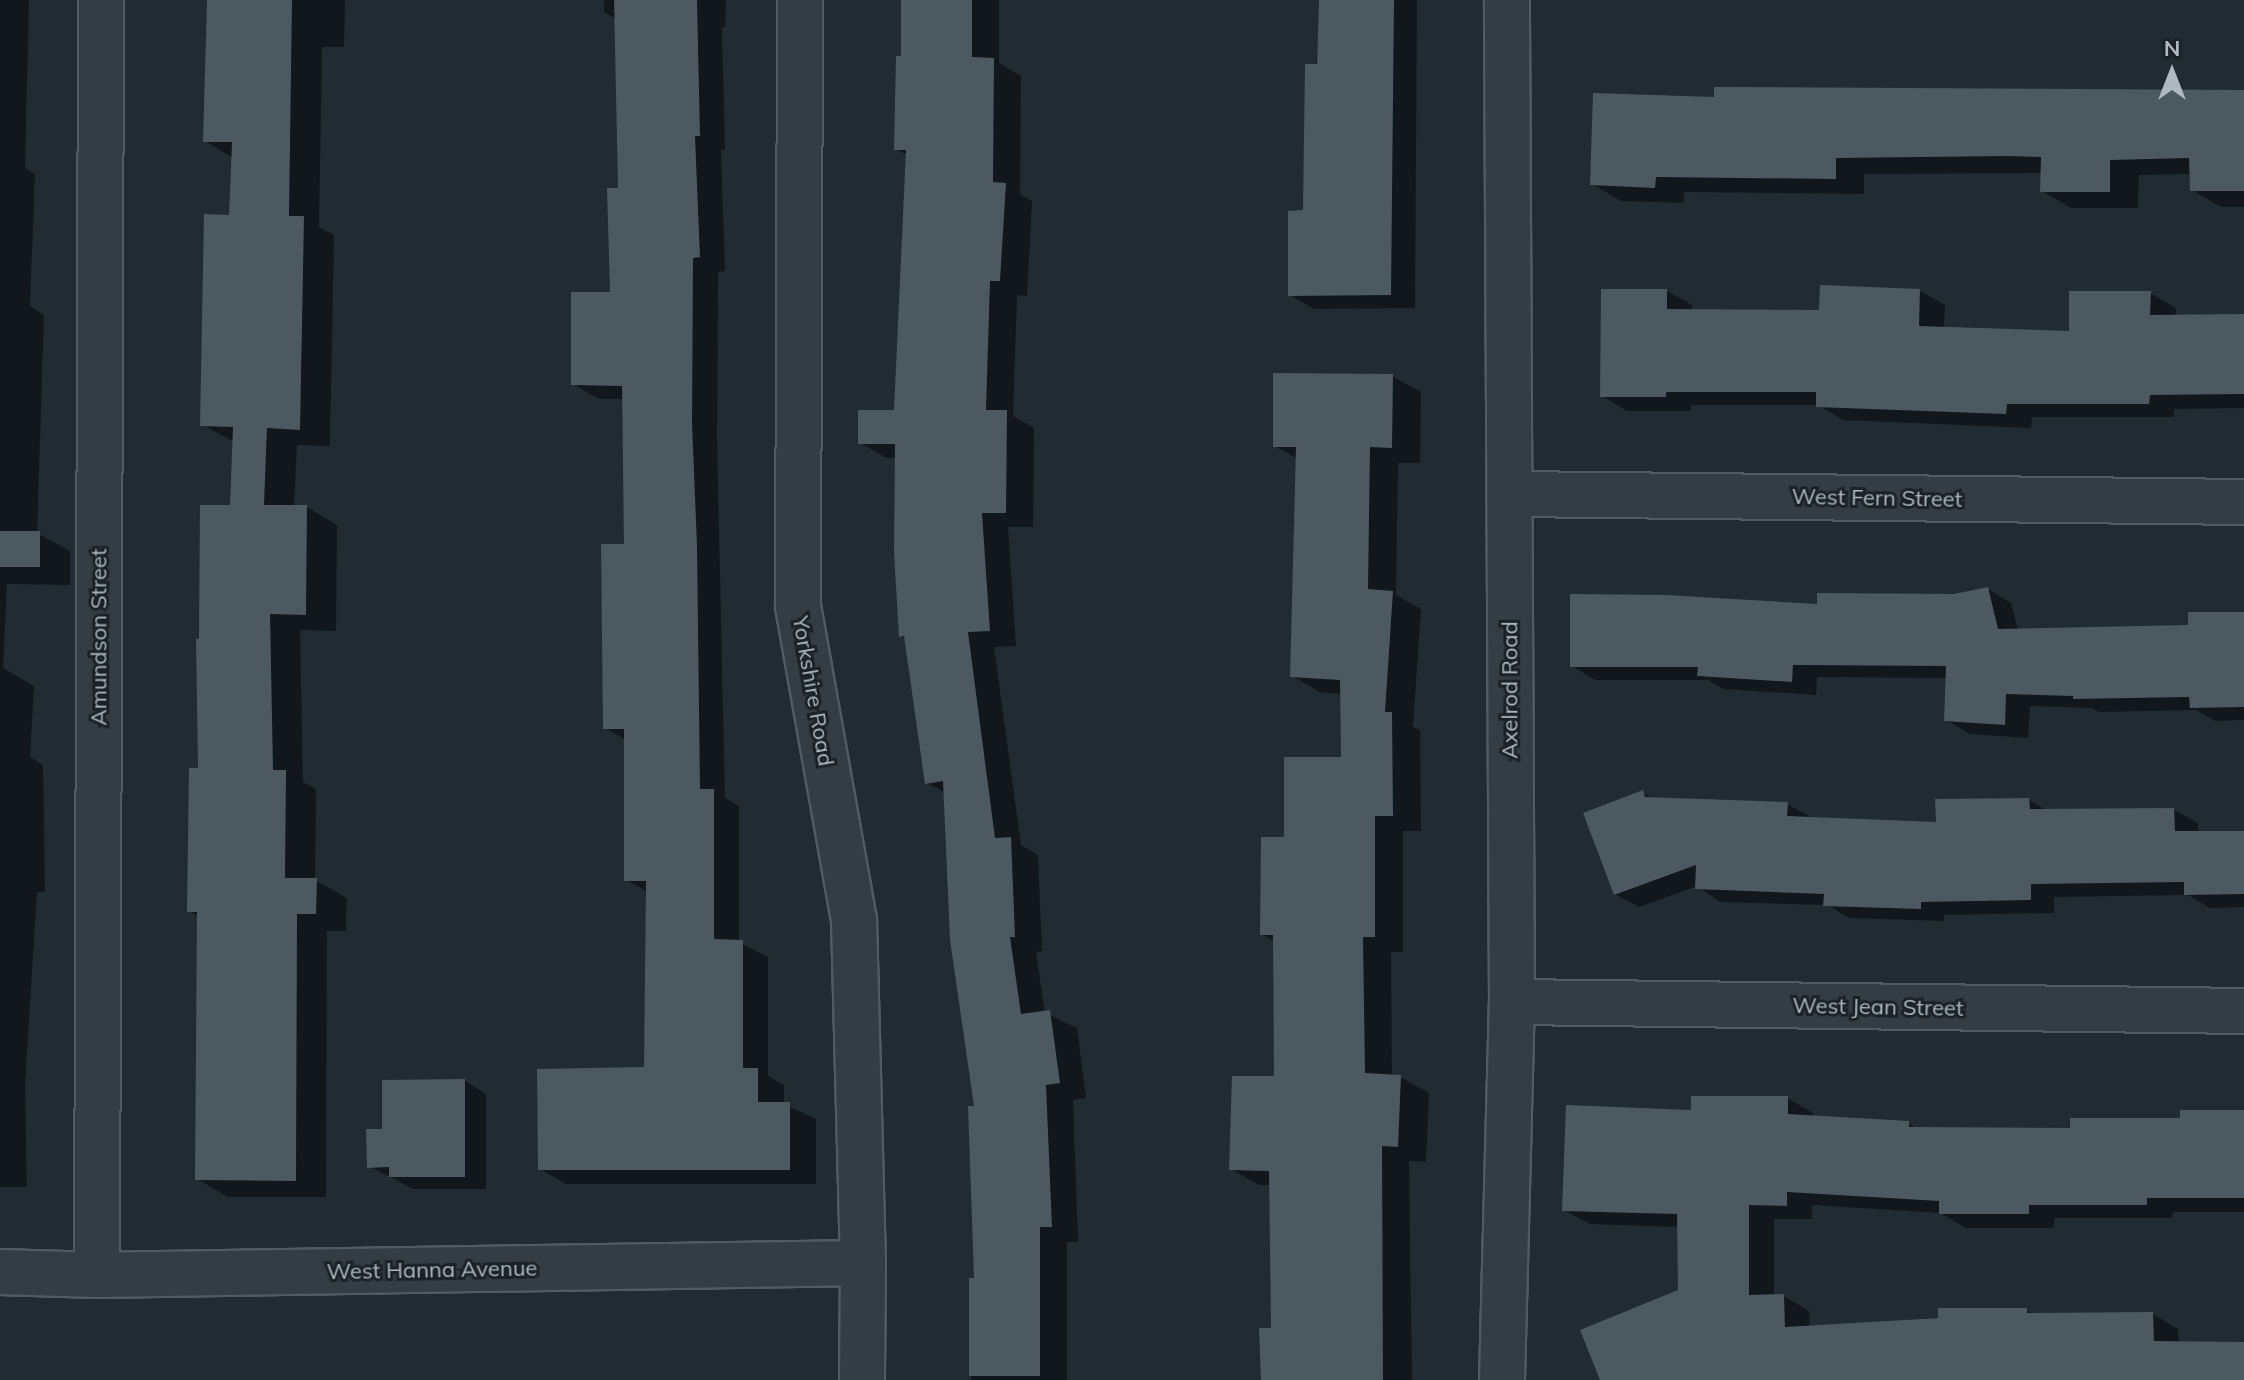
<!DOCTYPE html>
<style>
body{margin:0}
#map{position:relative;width:2244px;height:1380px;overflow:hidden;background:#212c32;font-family:Mulish,sans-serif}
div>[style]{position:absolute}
.shadow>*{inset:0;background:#0007}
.building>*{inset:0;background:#4c5961;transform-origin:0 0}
.roads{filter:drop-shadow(2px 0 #525b61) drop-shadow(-2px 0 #525b61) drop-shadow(0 2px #525b61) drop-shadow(0 -2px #525b61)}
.street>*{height:44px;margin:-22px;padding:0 22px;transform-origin:22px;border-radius:22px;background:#343d43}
span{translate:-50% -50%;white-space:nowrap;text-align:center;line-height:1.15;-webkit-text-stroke:6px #1a2228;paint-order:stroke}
.street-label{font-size:22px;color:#aeb9c0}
.north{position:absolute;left:2132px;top:32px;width:80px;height:80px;-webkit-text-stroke:6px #1a2228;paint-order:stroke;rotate:0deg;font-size:22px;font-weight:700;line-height:32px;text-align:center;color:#aeb9c0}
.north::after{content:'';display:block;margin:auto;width:28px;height:36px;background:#aeb9c0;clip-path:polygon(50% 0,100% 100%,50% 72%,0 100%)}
</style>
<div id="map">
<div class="shadow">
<i style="clip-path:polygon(0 0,29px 0,25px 168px,35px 174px,30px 306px,44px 315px,37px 533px,70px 551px,70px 585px,7px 584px,3px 668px,34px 686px,30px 757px,43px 765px,45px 892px,37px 892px,25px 1084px,27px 1187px,0 1187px)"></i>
<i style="clip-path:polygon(208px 0,345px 0,344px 47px,322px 47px,319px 227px,334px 235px,330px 446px,297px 445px,294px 507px,307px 507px,337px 525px,336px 631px,300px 630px,303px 782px,316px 789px,315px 880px,347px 898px,346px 931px,327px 931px,326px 1197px,228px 1197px,197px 1179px,199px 917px,189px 911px,200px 770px,201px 641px,232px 507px,235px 442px,202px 425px,231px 217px,233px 158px,205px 141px)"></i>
<i style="clip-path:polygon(604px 0,726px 0,725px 27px,722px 27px,725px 150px,721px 150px,725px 271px,718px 272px,717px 439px,725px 798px,739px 806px,739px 942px,768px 957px,768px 1076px,784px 1085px,784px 1104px,816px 1119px,816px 1184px,566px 1184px,540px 1169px,646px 1069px,648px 892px,626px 880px,626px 740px,605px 728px,626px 546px,624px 399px,599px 399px,573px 384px,612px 294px,620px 190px,616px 19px,604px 12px)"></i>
<i style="clip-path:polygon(904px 0,999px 0,999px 63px,1021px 76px,1020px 194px,1032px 201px,1027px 296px,1017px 295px,1013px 416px,1034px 428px,1033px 527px,1008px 527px,1016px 646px,994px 647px,1021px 845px,1038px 855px,1042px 951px,1036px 952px,1045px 1013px,1077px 1028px,1086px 1098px,1073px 1100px,1078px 1242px,1067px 1242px,1067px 1380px,971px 1380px,971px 1280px,976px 1280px,976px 1108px,946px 793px,927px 783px,905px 638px,901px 636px,897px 458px,887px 458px,860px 443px,896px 412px,907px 155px,896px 149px)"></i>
<i style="clip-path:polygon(1321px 0,1417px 0,1415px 308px,1314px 309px,1290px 295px,1305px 212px)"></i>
<i style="clip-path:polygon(2244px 92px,2244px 207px,2221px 207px,2192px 190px,2191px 174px,2139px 175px,2138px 208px,2071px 208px,2042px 191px,2042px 173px,1864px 174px,1864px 194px,1684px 192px,1684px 203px,1621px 201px,1592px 184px,1716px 99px)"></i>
<i style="clip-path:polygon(1667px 291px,1692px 305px,1692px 311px,1821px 312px,1920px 291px,1945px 305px,1944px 329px,2071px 333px,2150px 293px,2176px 308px,2175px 317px,2244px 316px,2244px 408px,2174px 409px,2174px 417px,2032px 417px,2031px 428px,1843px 420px,1818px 405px,1691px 405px,1691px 411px,1627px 411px,1602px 396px)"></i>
<i style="clip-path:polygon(1392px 376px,1421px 392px,1420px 463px,1398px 463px,1396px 595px,1421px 609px,1413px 727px,1420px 730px,1421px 831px,1403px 831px,1403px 952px,1391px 952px,1392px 1077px,1400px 1077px,1429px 1093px,1426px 1162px,1409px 1161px,1412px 1380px,1263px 1380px,1273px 1330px,1271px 1185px,1259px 1185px,1231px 1169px,1276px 1078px,1275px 942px,1262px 934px,1286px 839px,1343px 759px,1342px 694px,1320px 692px,1292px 676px,1298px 459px,1275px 446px)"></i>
<i style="clip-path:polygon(1988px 589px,2011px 603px,2018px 630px,2190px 626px,2244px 614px,2244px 720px,2215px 721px,2196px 710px,2099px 712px,2092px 708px,2030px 706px,2028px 738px,1970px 734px,1946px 720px,1947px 678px,1817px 677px,1816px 695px,1723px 689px,1708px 680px,1595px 680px,1572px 666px,1819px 606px,1954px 596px)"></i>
<i style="clip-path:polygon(1643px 793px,1654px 799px,1787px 804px,1811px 817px,1938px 824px,2029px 800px,2048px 811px,2174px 810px,2198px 823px,2198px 833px,2244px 833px,2244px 907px,2210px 908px,2188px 895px,2054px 897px,2054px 913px,1944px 915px,1944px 921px,1849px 918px,1827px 905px,1720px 902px,1697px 886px,1639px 907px,1615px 894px)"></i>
<i style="clip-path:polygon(465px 1081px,486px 1094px,486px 1189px,413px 1189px,369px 1166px,384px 1131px)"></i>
<i style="clip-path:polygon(1787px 1098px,1813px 1113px,1813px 1117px,1908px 1123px,1918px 1129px,2072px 1130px,2244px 1112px,2244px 1212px,2173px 1212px,2172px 1218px,2054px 1218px,2054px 1228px,1966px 1228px,1940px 1213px,1812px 1205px,1812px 1219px,1774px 1219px,1774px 1296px,1784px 1296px,1809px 1311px,1810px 1328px,2026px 1310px,2036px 1315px,2153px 1314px,2178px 1329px,2179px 1343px,2244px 1344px,2244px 1380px,1602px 1380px,1680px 1292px,1679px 1227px,1590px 1224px,1564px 1210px,1693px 1112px)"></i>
</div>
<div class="building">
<i style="clip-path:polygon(207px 0,292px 0,289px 216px,304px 216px,300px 430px,267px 428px,264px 505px,307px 505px,306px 615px,270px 614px,273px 770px,286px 770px,285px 878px,317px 878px,316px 914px,297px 914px,296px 1181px,195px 1180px,197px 912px,187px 912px,189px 768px,198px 768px,196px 639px,199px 639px,200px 505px,230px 505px,233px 427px,200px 426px,204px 214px,229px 215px,232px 142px,203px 142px)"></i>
<i style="clip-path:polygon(614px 0,697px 0,700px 136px,695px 136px,700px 257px,693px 258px,692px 423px,697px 545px,700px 789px,714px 789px,714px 939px,743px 940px,743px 1068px,758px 1068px,758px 1102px,790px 1102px,790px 1170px,538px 1170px,537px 1069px,644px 1067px,646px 881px,624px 881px,624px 729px,603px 729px,601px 544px,624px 544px,622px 386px,571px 385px,571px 292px,610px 292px,607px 188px,618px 188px)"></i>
<i style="clip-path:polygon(901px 0,972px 0,972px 57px,994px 58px,993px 182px,1006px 183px,1000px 281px,990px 281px,986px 410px,1007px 410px,1006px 513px,982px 513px,990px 631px,968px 632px,995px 838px,1011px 837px,1015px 937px,1010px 937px,1021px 1014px,1050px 1010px,1060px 1083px,1046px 1085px,1052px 1227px,1040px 1227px,1040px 1376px,969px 1376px,969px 1278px,974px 1278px,968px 1106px,974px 1106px,950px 940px,943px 781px,925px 784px,904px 636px,899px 637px,894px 552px,895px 444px,858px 444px,858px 410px,894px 410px,906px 150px,894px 150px,896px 56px,901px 56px)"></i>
<i style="clip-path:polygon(1319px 0,1394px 0,1391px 295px,1288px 296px,1288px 211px,1303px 210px,1305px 64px,1317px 64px)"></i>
<i style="clip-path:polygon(1714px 87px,2244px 90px,2244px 191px,2190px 191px,2189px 158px,2110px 160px,2110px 192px,2040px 192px,2041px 157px,2006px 156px,1836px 158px,1836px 179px,1656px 177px,1655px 188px,1590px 185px,1593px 93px,1714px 97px)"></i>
<i style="clip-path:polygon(1820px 285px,1920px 289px,1919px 326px,2069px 331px,2069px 291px,2151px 291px,2150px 315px,2244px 314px,2244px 394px,2150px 395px,2149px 404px,2007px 404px,2006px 414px,1816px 407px,1816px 392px,1666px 392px,1666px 397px,1600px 397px,1601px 289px,1667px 289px,1667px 309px,1819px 310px)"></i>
<i style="clip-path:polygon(1273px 373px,1393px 374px,1392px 448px,1370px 447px,1368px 589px,1393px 591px,1385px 712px,1392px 712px,1393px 816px,1375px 816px,1375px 937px,1363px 937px,1365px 1073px,1401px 1075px,1398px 1147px,1382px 1146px,1383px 1380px,1261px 1380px,1259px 1328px,1271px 1328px,1269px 1171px,1229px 1170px,1232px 1076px,1274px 1076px,1273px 935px,1260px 935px,1261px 837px,1284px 837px,1284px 757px,1341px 757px,1340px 680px,1290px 677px,1296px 447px,1273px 447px)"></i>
<i style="left:0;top:531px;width:40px;height:36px"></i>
<i style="clip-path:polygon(1988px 587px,1998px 629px,2188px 625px,2188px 612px,2244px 612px,2244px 707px,2190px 708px,2189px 697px,2073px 699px,2073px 696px,2006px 694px,2005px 725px,1944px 721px,1946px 666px,1793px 665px,1792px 682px,1697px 676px,1698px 667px,1570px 667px,1570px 594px,1666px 595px,1817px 604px,1817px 593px,1954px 594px)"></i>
<i style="clip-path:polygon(1643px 790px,1645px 797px,1788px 802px,1787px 816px,1936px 822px,1935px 799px,2029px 798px,2030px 809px,2174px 808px,2175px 831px,2244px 831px,2244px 894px,2184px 895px,2184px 882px,2031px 884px,2031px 900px,1921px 902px,1921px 909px,1823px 906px,1824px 894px,1695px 889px,1696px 865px,1614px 895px,1583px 813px)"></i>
<i style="clip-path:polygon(465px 1079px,465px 1177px,389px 1177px,389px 1167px,367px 1168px,366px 1129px,382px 1129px,382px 1080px)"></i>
<i style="clip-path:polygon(1691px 1096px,1788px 1096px,1788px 1114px,1909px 1121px,1909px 1127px,2070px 1128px,2070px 1118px,2180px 1118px,2180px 1110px,2244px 1110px,2244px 1198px,2147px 1198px,2147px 1205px,2029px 1205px,2029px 1214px,1939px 1214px,1939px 1201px,1787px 1192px,1787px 1206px,1749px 1205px,1749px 1295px,1784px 1294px,1785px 1327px,1938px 1318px,1938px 1308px,2027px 1308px,2027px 1313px,2153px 1312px,2154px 1341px,2244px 1342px,2244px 1380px,1600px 1380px,1580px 1330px,1678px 1290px,1677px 1214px,1562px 1211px,1566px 1105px,1691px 1110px)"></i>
</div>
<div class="roads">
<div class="street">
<i style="left:800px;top:0;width:606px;rotate:90.19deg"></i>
<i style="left:798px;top:606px;width:319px;rotate:79.9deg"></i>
<i style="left:854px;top:920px;width:343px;rotate:88.5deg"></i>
<i style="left:863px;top:1263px;width:117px;rotate:90.5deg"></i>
<i style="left:1510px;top:494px;width:734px;rotate:0.62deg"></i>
<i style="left:1512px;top:1002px;width:732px;rotate:0.7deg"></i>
<i style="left:0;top:1272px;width:97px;rotate:1.8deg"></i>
<i style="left:97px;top:1275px;width:766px;rotate:-0.9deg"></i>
<i style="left:97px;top:1275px;width:1275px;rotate:-89.82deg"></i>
<i style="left:1502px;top:1380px;width:378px;rotate:-88.5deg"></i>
<i style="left:1512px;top:1002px;width:1002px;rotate:-90.29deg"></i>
</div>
</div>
<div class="street-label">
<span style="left:1877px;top:498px;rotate:1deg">West Fern Street</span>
<span style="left:99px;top:637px;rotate:-90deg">Amundson Street</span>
<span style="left:1510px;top:690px;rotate:-90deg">Axelrod Road</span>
<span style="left:813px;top:691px;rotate:80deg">Yorkshire Road</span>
<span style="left:1878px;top:1007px;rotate:1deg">West Jean Street</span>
<span style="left:432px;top:1270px;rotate:-1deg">West Hanna Avenue</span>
</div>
<div class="north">N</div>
</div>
